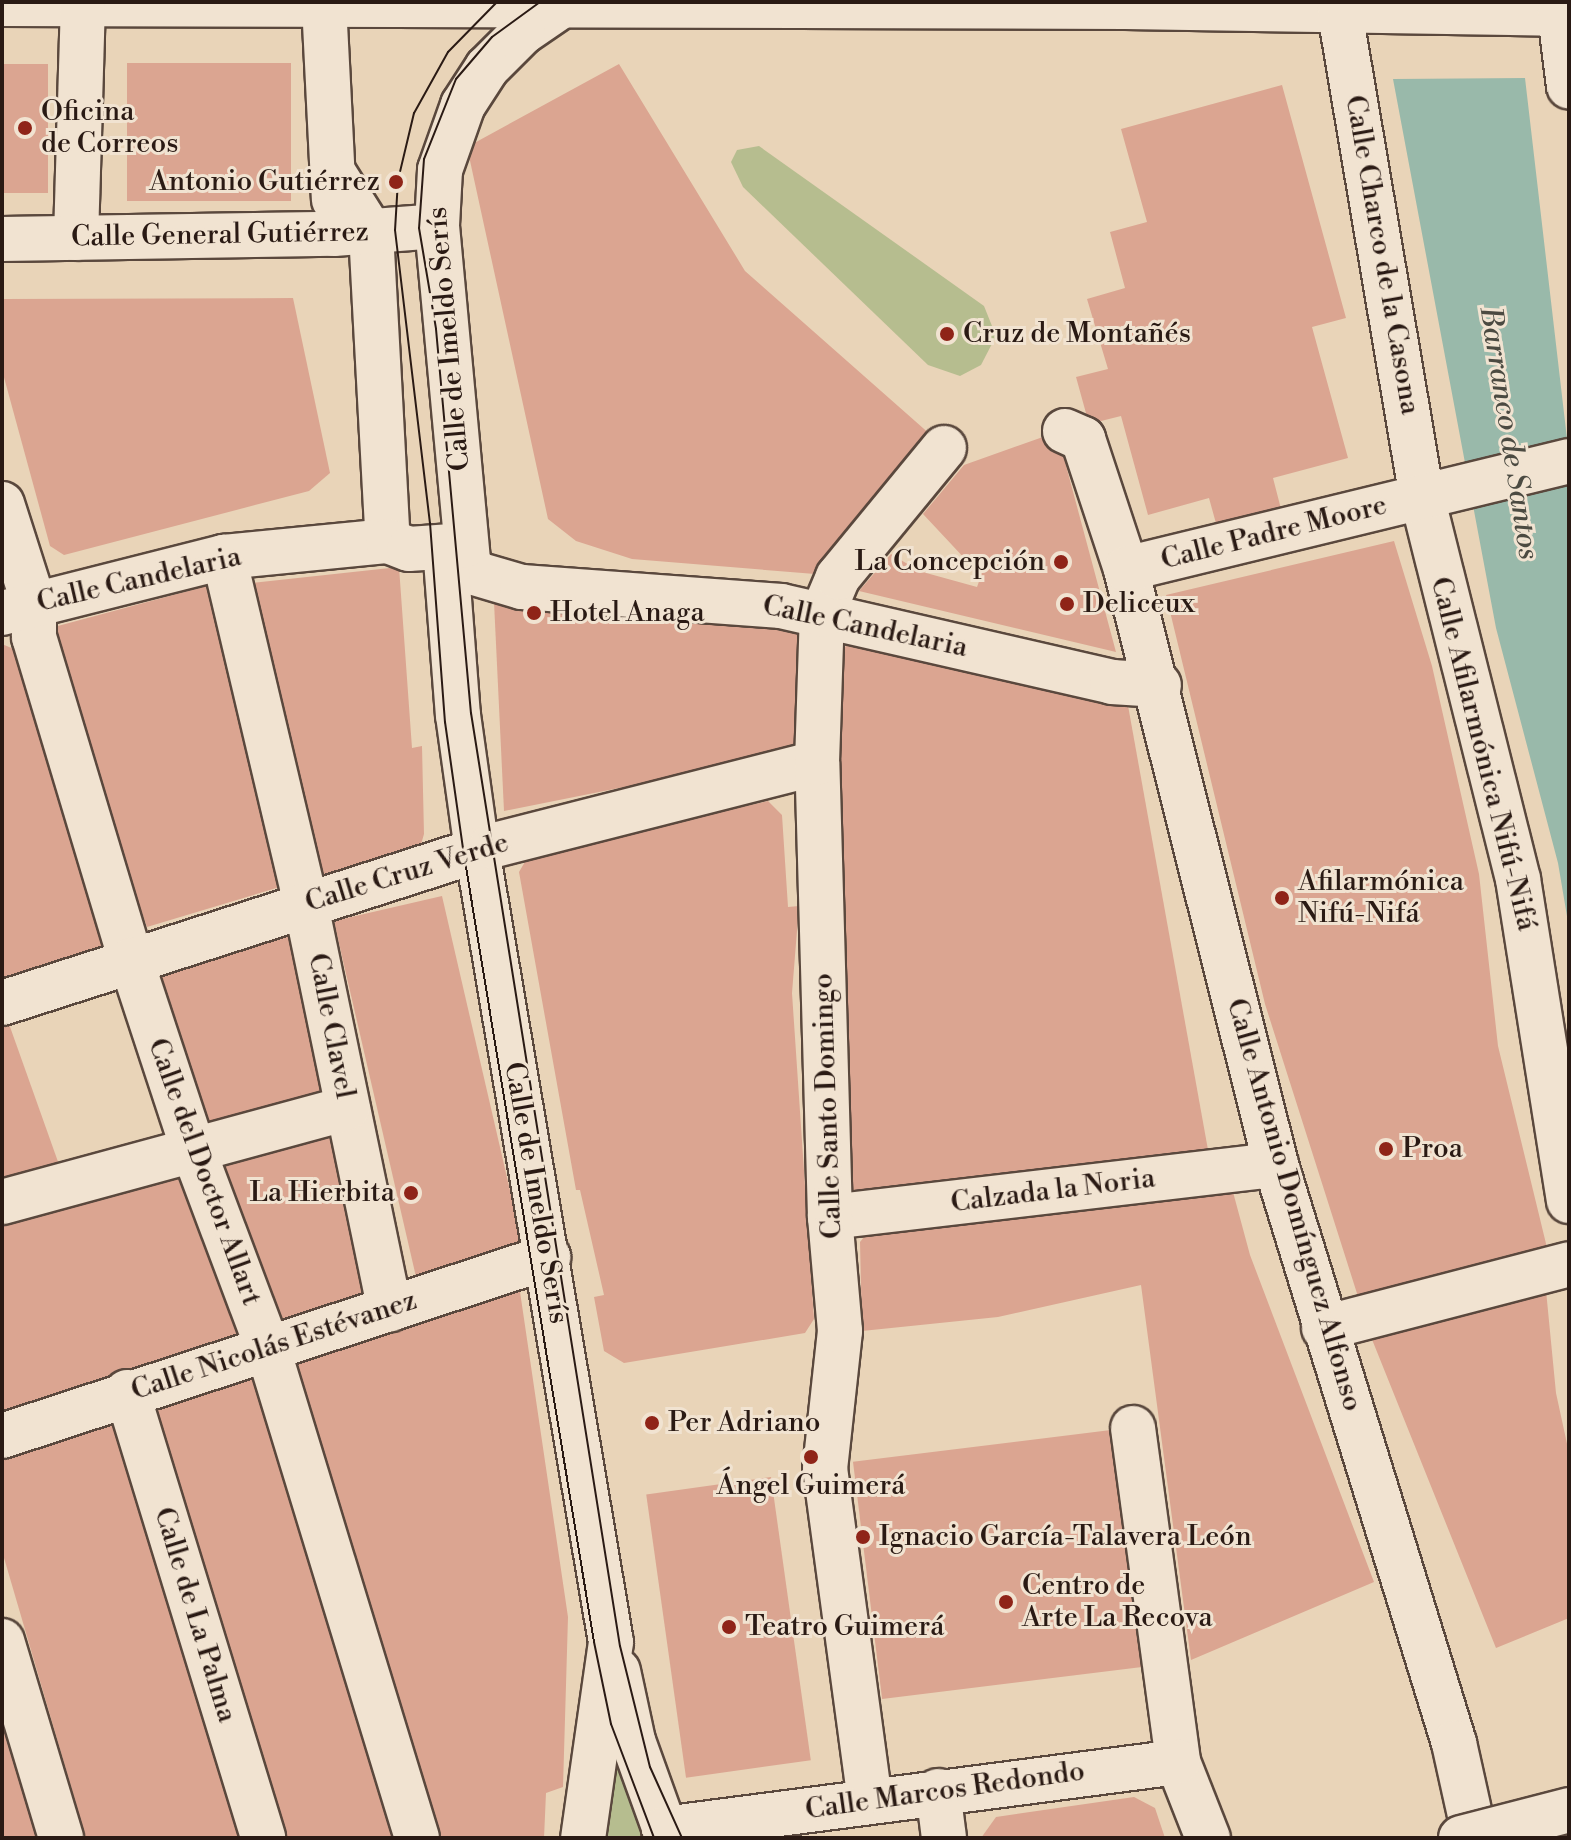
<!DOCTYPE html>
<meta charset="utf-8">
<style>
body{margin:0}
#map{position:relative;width:1571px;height:1840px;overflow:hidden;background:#e9d4b8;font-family:"Libre Bodoni",serif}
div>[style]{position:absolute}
.green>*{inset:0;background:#b6bd8f}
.water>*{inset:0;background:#99b9aa}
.building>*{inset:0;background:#dba591;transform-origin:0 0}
.roads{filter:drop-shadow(2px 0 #5a483d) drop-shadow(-2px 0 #5a483d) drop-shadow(0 2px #5a483d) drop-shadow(0 -2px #5a483d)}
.street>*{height:44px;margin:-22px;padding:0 22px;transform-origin:22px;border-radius:22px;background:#f1e3d1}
.tram>*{height:2px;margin:-1px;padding:0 1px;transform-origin:1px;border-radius:1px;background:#2a1a14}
.bridges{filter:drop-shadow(2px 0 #5a483d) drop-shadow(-2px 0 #5a483d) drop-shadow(0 2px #5a483d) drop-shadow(0 -2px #5a483d)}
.street-bridge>*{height:44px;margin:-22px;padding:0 22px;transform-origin:22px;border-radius:22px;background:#f1e3d1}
.dots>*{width:22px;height:22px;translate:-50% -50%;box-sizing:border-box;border:4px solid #f1e3d1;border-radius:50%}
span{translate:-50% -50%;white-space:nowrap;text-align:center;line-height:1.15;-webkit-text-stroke:6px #f1e3d1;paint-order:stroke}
.poi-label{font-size:28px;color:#2a1a14}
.left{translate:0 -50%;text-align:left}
.right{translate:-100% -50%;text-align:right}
.street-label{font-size:28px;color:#2a1a14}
.water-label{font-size:30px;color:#4b4a41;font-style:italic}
.frame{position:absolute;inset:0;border:4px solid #2a1a14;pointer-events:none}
</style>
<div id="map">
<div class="green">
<i style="clip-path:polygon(759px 146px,984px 306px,996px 336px,981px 365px,960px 376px,928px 365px,743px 187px,731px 162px,737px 150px)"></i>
<i style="clip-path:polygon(611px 1642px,668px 1838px,583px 1838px)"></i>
</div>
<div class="water">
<i style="clip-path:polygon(1525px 78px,1569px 456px,1569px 928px,1558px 863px,1496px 628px,1393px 79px)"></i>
</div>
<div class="building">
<i style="left:127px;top:63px;width:164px;height:138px"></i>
<i style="left:2px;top:64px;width:46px;height:129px"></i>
<i style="clip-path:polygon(619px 64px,745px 271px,932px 436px,815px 574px,632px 559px,576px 541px,548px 519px,467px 147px)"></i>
<i style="clip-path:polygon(1282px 85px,1346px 318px,1312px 327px,1348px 458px,1273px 478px,1281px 509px,1217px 527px,1209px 498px,1148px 515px,1121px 416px,1089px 424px,1076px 377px,1108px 369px,1087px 299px,1125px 288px,1110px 232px,1147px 222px,1121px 129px)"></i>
<i style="clip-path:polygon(293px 298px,330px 473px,309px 491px,64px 555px,50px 546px,2px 370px,2px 299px)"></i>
<i style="clip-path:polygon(1057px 432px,1116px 652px,859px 591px,891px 554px,919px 571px,977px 587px,981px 576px,923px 514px,964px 465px)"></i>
<i style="clip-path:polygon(1394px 541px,1432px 666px,1479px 874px,1498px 1046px,1549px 1256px,1361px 1306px,1265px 1004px,1166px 595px)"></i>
<i style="clip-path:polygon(399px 567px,412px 748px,422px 746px,424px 834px,420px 848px,315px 883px,251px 583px)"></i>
<i style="clip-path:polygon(218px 583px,293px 883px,147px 927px,47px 641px,54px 627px)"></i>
<i style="clip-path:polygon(494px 602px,806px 620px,803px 743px,794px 753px,504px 811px)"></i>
<i style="clip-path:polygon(854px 639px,1127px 700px,1210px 1161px,861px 1196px,848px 1188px,837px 654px)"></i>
<i style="clip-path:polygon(2px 644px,16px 650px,114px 943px,2px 979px)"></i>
<i style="clip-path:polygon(768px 801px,782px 815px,788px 907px,799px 906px,792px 993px,814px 1319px,805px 1333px,624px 1363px,604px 1351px,594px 1297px,604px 1295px,580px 1190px,576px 1190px,519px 872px,529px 855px)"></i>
<i style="left:442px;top:896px;width:372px;height:111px;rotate:77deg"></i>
<i style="clip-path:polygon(285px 930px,299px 937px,332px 1095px,210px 1131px,158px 977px,164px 960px)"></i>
<i style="clip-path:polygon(9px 1024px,62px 1173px,2px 1190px,2px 1027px)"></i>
<i style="clip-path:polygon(336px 1125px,370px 1280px,362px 1298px,285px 1323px,268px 1313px,218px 1166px)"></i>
<i style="clip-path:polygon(183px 1168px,239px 1333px,2px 1417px,2px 1213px)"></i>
<i style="clip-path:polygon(1233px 1192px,1250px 1255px,1374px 1582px,1191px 1660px,1141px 1285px,998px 1317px,862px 1331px,860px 1242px,873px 1226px)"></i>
<i style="clip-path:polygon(1545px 1280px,1556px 1393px,1569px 1453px,1569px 1618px,1496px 1648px,1367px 1327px)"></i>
<i style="clip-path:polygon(519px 1285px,568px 1617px,563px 1787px,546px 1793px,544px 1838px,434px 1838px,291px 1358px)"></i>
<i style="clip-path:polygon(251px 1372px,283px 1470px,403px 1838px,281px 1838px,147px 1407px)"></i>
<i style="clip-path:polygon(120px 1415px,246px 1838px,86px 1838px,2px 1551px,2px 1455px)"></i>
<i style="left:1119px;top:1429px;width:239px;height:268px;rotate:83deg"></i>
<i style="left:771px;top:1477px;width:286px;height:126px;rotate:82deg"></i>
<i style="clip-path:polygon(2px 1710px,41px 1838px,2px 1838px)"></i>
<i style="clip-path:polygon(1134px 1797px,1155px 1808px,1165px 1838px,981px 1838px,996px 1817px)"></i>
</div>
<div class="roads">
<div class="street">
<i style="left:2px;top:4px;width:1123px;rotate:0.15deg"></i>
<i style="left:1125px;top:7px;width:444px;rotate:0.9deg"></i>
<i style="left:324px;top:4px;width:196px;rotate:87.1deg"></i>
<i style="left:561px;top:6px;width:46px;rotate:145.6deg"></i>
<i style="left:523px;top:32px;width:51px;rotate:135deg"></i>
<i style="left:487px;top:68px;width:44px;rotate:123deg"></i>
<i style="left:463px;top:105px;width:69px;rotate:109.5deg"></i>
<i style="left:440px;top:170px;width:56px;rotate:93.1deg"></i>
<i style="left:437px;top:226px;width:336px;rotate:84.7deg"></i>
<i style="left:468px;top:561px;width:13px;rotate:63deg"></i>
<i style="left:474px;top:573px;width:50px;rotate:16.3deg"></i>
<i style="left:522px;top:587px;width:260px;rotate:4.2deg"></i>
<i style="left:781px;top:606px;width:340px;rotate:12.9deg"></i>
<i style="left:1112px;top:682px;width:47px;rotate:3.7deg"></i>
<i style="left:1340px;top:13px;width:491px;rotate:80.4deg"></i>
<i style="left:1422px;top:497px;width:394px;rotate:75.9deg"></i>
<i style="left:1518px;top:879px;width:326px;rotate:81deg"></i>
<i style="left:1560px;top:14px;width:73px;rotate:82.9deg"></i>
<i style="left:333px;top:172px;width:71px;rotate:57.7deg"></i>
<i style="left:371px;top:232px;width:309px;rotate:86.9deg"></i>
<i style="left:76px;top:238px;width:233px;rotate:-88.3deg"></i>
<i style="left:2px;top:239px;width:332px;rotate:-0.9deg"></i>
<i style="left:334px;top:234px;width:103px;rotate:-4.4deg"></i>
<i style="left:1065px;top:431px;width:20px;rotate:24deg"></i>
<i style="left:1083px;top:439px;width:137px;rotate:71.7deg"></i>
<i style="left:1126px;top:569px;width:615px;rotate:75.87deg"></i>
<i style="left:1276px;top:1165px;width:605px;rotate:72.88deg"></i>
<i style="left:1454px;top:1743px;width:97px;rotate:77.5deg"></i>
<i style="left:2px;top:504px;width:105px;rotate:72.3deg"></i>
<i style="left:34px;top:604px;width:33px;rotate:90deg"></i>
<i style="left:34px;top:637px;width:337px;rotate:73.3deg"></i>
<i style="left:131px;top:960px;width:199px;rotate:71.8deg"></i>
<i style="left:193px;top:1149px;width:210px;rotate:69.4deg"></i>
<i style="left:267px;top:1346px;width:514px;rotate:73.04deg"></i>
<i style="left:445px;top:547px;width:169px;rotate:85.6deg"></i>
<i style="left:458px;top:715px;width:136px;rotate:82deg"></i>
<i style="left:477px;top:850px;width:803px;rotate:80.4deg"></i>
<i style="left:611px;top:1642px;width:198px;rotate:98.1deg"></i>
<i style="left:224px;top:557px;width:358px;rotate:76.7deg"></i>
<i style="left:306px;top:905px;width:413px;rotate:78.3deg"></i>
<i style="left:1126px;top:569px;width:456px;rotate:-13.7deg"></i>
<i style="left:2px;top:613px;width:229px;rotate:-14.2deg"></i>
<i style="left:224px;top:557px;width:165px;rotate:-5.6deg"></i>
<i style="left:388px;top:541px;width:22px;rotate:21deg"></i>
<i style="left:409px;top:549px;width:57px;rotate:-4deg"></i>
<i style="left:2px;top:1003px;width:514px;rotate:-17.8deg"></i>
<i style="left:491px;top:846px;width:336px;rotate:-14.3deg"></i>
<i style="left:2px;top:1202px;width:358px;rotate:-15.2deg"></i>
<i style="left:830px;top:1217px;width:449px;rotate:-6.7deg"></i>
<i style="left:1324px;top:1328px;width:253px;rotate:-14.6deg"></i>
<i style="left:127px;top:1392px;width:466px;rotate:73deg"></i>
<i style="left:1133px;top:1428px;width:337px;rotate:82.3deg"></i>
<i style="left:1178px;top:1762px;width:82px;rotate:68.5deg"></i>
<i style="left:2px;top:1436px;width:575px;rotate:-18.15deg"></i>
<i style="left:2px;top:1641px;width:206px;rotate:73.3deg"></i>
<i style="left:618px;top:1671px;width:72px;rotate:77.9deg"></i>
<i style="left:633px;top:1741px;width:103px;rotate:70.2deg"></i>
<i style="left:938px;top:1791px;width:47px;rotate:82.7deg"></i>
<i style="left:870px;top:1801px;width:335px;rotate:-97.7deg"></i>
<i style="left:825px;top:1469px;width:139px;rotate:-83.8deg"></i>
<i style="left:840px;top:1331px;width:114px;rotate:-95deg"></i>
<i style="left:830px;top:1217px;width:454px;rotate:-91.6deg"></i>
<i style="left:817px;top:763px;width:148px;rotate:-88.1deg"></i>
<i style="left:822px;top:615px;width:41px;rotate:-67.2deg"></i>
<i style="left:838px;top:577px;width:167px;rotate:-50.6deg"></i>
<i style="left:664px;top:1829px;width:518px;rotate:-7.43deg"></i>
</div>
</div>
<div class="tram">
<i style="left:497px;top:2px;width:70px;rotate:134.4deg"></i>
<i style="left:448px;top:52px;width:70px;rotate:119.1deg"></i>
<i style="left:414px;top:113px;width:69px;rotate:103.4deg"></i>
<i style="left:398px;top:180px;width:50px;rotate:93.4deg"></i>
<i style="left:395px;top:230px;width:295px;rotate:83.2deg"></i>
<i style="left:430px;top:523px;width:200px;rotate:85.7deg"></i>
<i style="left:445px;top:722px;width:134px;rotate:81.9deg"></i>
<i style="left:464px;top:855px;width:798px;rotate:80.62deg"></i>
<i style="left:594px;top:1642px;width:84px;rotate:78.3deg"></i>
<i style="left:611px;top:1724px;width:122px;rotate:69.3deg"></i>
<i style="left:540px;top:2px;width:59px;rotate:143.9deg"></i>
<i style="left:492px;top:37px;width:55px;rotate:130.6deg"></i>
<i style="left:456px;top:79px;width:86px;rotate:111.8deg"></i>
<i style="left:424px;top:159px;width:69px;rotate:94.1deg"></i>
<i style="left:419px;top:228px;width:102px;rotate:80.4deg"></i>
<i style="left:436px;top:329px;width:386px;rotate:84.8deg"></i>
<i style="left:471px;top:713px;width:945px;rotate:80.93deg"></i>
<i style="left:620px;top:1646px;width:125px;rotate:76.1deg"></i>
<i style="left:650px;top:1767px;width:78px;rotate:65.7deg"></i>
</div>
<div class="bridges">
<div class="street-bridge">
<i style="left:1461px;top:1838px;width:112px;rotate:-14.5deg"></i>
</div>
</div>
<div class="dots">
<i style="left:25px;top:128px;background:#8f2418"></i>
<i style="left:396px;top:182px;background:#8f2418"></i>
<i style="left:947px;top:334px;background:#8f2418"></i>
<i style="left:1061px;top:562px;background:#8f2418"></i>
<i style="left:1067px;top:604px;background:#8f2418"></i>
<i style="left:534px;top:613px;background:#8f2418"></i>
<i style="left:1282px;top:898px;background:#8f2418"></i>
<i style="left:1386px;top:1149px;background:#8f2418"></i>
<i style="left:411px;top:1193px;background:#8f2418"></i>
<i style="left:652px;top:1423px;background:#8f2418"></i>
<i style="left:811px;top:1457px;background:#8f2418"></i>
<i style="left:863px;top:1537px;background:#8f2418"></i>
<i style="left:1006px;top:1602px;background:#8f2418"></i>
<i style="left:729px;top:1627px;background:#8f2418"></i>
</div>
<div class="poi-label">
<span class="left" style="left:41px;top:128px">Oficina<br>de Correos</span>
<span class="right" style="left:380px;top:182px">Antonio Gutiérrez</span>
<span class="left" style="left:963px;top:334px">Cruz de Montañés</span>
<span class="right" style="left:1045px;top:562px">La Concepción</span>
<span class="left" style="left:1083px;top:604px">Deliceux</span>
<span class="left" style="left:550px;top:613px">Hotel Anaga</span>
<span class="left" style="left:1298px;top:898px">Afilarmónica<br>Nifú-Nifá</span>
<span class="left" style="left:1402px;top:1149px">Proa</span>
<span class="right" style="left:395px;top:1193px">La Hierbita</span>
<span class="left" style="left:668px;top:1423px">Per Adriano</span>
<span style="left:811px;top:1486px">Ángel Guimerá</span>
<span class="left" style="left:879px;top:1537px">Ignacio García-Talavera León</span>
<span class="left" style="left:1022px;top:1602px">Centro de<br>Arte La Recova</span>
<span class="left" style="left:745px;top:1627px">Teatro Guimerá</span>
</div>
<div class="street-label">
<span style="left:220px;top:235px;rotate:-1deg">Calle General Gutiérrez</span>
<span style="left:1382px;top:255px;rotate:80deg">Calle Charco de la Casona</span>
<span style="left:449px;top:339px;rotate:-95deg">Calle de Imeldo Serís</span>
<span style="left:1274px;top:533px;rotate:-14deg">Calle Padre Moore</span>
<span style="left:139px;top:580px;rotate:-13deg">Calle Candelaria</span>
<span style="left:865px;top:627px;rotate:12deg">Calle Candelaria</span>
<span style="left:1483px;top:754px;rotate:76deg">Calle Afilarmónica Nifú-Nifá</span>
<span style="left:407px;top:873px;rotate:-17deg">Calle Cruz Verde</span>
<span style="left:331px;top:1026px;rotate:79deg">Calle Clavel</span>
<span style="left:828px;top:1106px;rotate:-92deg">Calle Santo Domingo</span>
<span style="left:204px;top:1172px;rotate:70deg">Calle del Doctor Allart</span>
<span style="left:1053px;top:1191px;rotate:-7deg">Calzada la Noria</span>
<span style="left:536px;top:1193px;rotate:80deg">Calle de Imeldo Serís</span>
<span style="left:1294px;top:1205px;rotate:74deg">Calle Antonio Domínguez Alfonso</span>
<span style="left:274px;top:1346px;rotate:-18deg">Calle Nicolás Estévanez</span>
<span style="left:195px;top:1615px;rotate:73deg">Calle de La Palma</span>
<span style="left:945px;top:1791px;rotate:-8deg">Calle Marcos Redondo</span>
</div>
<div class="water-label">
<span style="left:1509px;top:433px;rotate:81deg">Barranco de Santos</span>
</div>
<div class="frame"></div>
</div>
